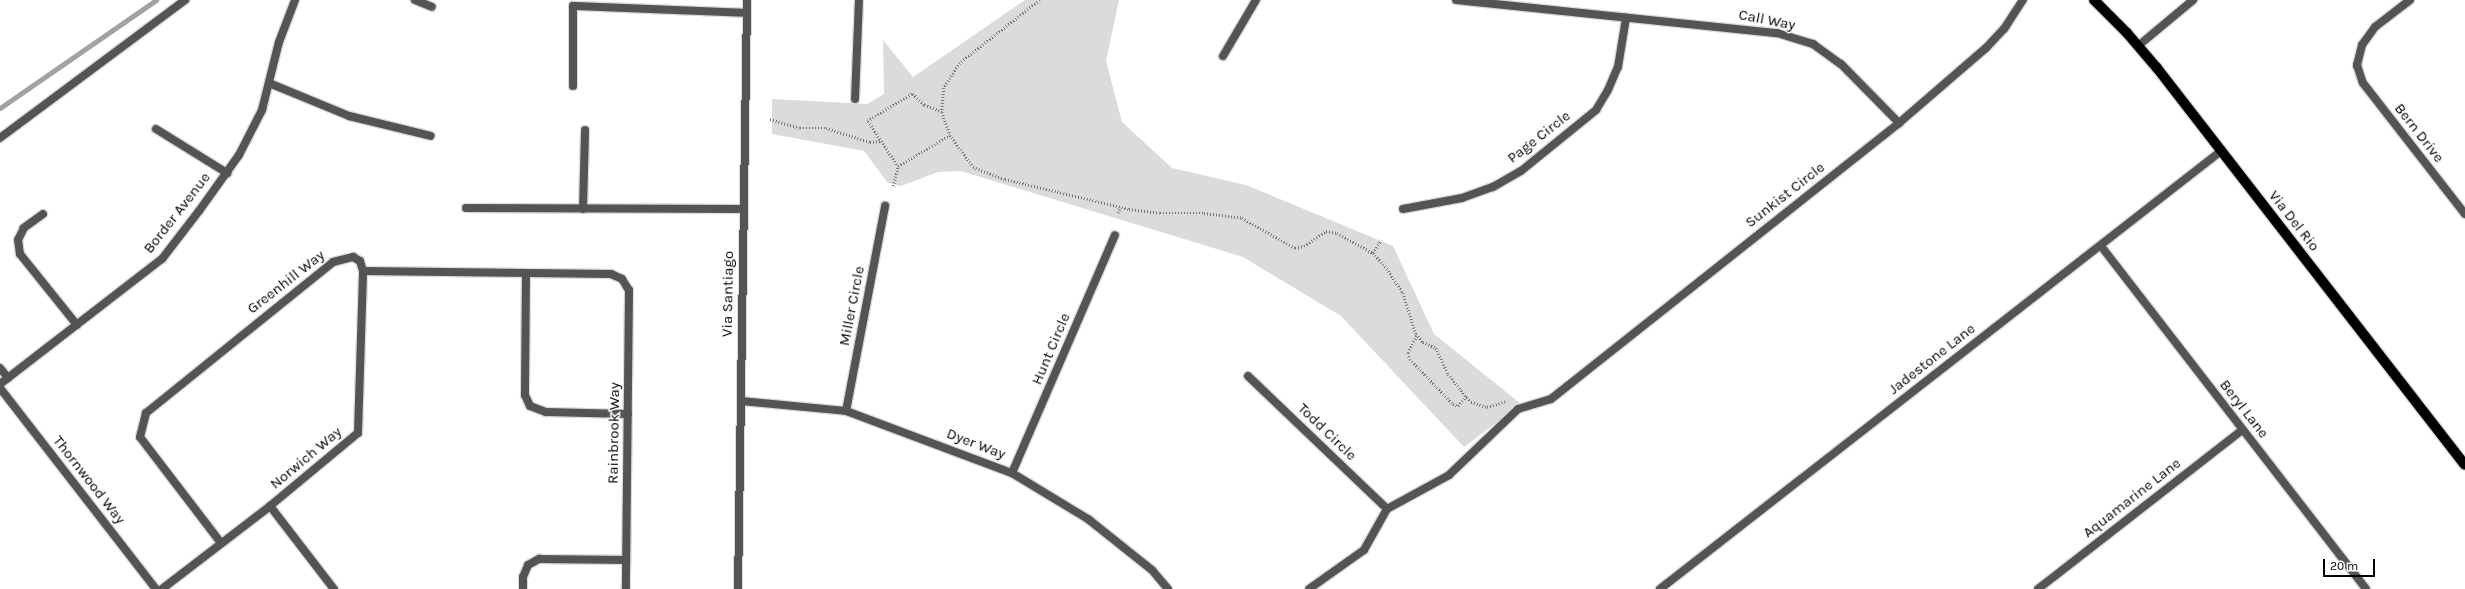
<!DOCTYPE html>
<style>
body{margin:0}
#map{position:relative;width:2465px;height:589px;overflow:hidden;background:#fff;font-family:Karla,sans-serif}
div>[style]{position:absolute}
.green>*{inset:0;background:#dbdbdb}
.stream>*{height:5px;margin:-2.5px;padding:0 2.5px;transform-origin:2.5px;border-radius:2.5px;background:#a2a2a2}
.path>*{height:2.5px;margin-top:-1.25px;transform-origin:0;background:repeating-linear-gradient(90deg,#767676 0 1px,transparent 0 3px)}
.roads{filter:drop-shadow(1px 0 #dbdbdb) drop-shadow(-1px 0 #dbdbdb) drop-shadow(0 1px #dbdbdb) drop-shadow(0 -1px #dbdbdb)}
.service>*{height:8px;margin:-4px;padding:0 4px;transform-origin:4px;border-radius:4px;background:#545454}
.minor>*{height:8px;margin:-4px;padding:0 4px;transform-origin:4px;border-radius:4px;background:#545454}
.tertiary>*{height:8px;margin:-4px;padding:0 4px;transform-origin:4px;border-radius:4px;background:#545454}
.primary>*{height:10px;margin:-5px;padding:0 5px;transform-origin:5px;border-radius:5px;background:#000}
span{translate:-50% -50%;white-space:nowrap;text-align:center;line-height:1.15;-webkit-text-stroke:3px #fff;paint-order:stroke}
.street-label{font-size:15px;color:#000}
.scale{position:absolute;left:2323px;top:559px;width:52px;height:18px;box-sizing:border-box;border:2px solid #000;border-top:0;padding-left:5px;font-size:12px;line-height:14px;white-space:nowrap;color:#000;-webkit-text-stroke:3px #fff;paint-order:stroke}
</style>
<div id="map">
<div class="green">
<i style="clip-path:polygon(1025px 0,1119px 0,1106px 61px,1122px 122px,1172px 168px,1246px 185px,1393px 246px,1434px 334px,1521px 404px,1464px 447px,1341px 316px,1243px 257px,961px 171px,938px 172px,901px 186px,888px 183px,864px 151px,772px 134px,772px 99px,867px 104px,884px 94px,883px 40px,913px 77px)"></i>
</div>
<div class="stream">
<i style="left:0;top:108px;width:190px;rotate:-34.7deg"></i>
</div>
<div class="path">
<i style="left:1040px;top:0;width:102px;rotate:141.8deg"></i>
<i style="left:960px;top:63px;width:30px;rotate:123deg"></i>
<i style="left:944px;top:88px;width:24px;rotate:95deg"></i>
<i style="left:942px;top:112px;width:24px;rotate:71deg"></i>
<i style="left:950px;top:135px;width:39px;rotate:54deg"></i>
<i style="left:973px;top:167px;width:34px;rotate:21deg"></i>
<i style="left:1005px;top:179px;width:128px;rotate:13.6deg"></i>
<i style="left:1129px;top:209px;width:31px;rotate:7deg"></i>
<i style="left:1160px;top:213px;width:44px"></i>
<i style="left:1204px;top:213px;width:38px;rotate:7deg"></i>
<i style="left:1242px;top:218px;width:61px;rotate:29.5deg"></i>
<i style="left:1295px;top:248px;width:9px;rotate:-13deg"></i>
<i style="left:1304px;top:246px;width:27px;rotate:-34deg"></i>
<i style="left:1326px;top:231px;width:11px;rotate:10deg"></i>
<i style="left:1337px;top:233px;width:41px;rotate:29.1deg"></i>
<i style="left:1373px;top:253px;width:18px;rotate:47deg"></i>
<i style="left:1385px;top:266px;width:32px;rotate:56deg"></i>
<i style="left:1403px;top:293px;width:43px;rotate:72.4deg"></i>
<i style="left:1416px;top:334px;width:11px;rotate:49deg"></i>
<i style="left:1423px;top:342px;width:14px;rotate:25deg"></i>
<i style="left:1436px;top:348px;width:29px;rotate:65deg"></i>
<i style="left:1448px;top:374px;width:36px;rotate:51deg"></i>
<i style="left:1471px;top:402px;width:17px;rotate:17deg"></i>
<i style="left:1487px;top:407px;width:21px;rotate:-17deg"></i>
<i style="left:942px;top:112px;width:19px;rotate:-159deg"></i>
<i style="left:924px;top:105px;width:16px;rotate:-137deg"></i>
<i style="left:912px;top:94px;width:52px;rotate:148.5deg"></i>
<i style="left:868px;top:121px;width:54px;rotate:56.3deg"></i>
<i style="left:898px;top:166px;width:61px;rotate:-30.8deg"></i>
<i style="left:770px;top:119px;width:31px;rotate:17deg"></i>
<i style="left:800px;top:128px;width:26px"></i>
<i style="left:826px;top:128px;width:46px;rotate:17.7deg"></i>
<i style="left:870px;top:142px;width:11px;rotate:-5deg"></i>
<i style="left:893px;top:186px;width:21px;rotate:-76deg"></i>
<i style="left:1118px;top:213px;width:6px;rotate:-72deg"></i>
<i style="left:1373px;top:253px;width:15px;rotate:-58deg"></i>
<i style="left:1417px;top:336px;width:19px;rotate:118deg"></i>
<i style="left:1408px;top:353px;width:6px;rotate:72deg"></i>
<i style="left:1410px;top:359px;width:62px;rotate:46.3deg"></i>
<i style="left:1453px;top:404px;width:5px;rotate:22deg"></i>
<i style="left:1458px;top:406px;width:13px;rotate:-51deg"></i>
</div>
<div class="roads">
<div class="service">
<i style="left:415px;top:0;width:18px;rotate:22deg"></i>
<i style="left:2138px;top:46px;width:72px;rotate:-39.9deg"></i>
<i style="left:269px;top:83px;width:87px;rotate:22.4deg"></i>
<i style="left:349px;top:116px;width:84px;rotate:13.7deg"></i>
<i style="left:573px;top:86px;width:80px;rotate:-90deg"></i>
<i style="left:573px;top:6px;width:173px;rotate:2.3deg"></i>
<i style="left:855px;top:99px;width:99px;rotate:-87.7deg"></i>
<i style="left:156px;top:129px;width:84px;rotate:31.8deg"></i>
<i style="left:0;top:138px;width:231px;rotate:-36.7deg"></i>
<i style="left:466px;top:208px;width:278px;rotate:0.2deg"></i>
<i style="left:583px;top:209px;width:79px;rotate:-88.5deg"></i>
<i style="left:43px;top:214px;width:24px;rotate:144deg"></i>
<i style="left:24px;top:228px;width:13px;rotate:117deg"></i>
<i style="left:18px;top:240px;width:14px;rotate:82deg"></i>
<i style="left:20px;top:254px;width:91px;rotate:51.2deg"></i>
<i style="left:0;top:368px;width:13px;rotate:51deg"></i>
<i style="left:1387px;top:509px;width:71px;rotate:-28.7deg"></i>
<i style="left:1449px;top:475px;width:95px;rotate:-43.7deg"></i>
<i style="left:1518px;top:409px;width:34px;rotate:-17deg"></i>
</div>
<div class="minor">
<i style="left:1456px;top:0;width:323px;rotate:5.9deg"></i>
<i style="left:1777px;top:33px;width:38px;rotate:17deg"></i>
<i style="left:1813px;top:44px;width:34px;rotate:36deg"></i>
<i style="left:1841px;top:64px;width:83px;rotate:45.5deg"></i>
<i style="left:2410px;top:0;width:44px;rotate:142.4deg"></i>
<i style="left:2375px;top:27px;width:22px;rotate:126deg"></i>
<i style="left:2362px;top:45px;width:21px;rotate:104deg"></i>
<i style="left:2357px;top:65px;width:19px;rotate:72deg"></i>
<i style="left:2363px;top:83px;width:166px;rotate:52.1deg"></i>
<i style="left:1223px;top:56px;width:65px;rotate:-59.5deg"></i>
<i style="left:1403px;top:209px;width:60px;rotate:-10.6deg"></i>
<i style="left:1462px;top:198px;width:33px;rotate:-20deg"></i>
<i style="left:1493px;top:187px;width:32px;rotate:-30deg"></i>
<i style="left:1521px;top:171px;width:97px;rotate:-39.1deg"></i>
<i style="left:1596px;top:110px;width:23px;rotate:-59deg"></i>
<i style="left:1608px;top:90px;width:25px;rotate:-67deg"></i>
<i style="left:1618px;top:67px;width:50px;rotate:-80.7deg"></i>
<i style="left:2101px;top:246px;width:433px;rotate:52.3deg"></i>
<i style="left:526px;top:274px;width:121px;rotate:90.5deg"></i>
<i style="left:525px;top:395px;width:12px;rotate:66deg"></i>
<i style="left:530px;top:406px;width:17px;rotate:21deg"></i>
<i style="left:546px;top:412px;width:82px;rotate:1.4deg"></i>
<i style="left:1248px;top:376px;width:192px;rotate:43.7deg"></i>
<i style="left:1387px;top:509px;width:47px;rotate:119.3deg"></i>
<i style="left:1364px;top:550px;width:67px;rotate:144.7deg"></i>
<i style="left:0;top:388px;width:254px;rotate:52.2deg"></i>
<i style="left:1551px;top:399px;width:444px;rotate:-38.4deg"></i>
<i style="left:1899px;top:123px;width:115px;rotate:-40.8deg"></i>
<i style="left:1986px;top:48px;width:26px;rotate:-47deg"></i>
<i style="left:2004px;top:29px;width:35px;rotate:-57deg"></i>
<i style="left:741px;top:401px;width:105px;rotate:5.4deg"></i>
<i style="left:846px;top:411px;width:177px;rotate:20.5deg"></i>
<i style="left:1012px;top:473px;width:89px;rotate:31.2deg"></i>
<i style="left:1088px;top:519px;width:82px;rotate:38.6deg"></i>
<i style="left:1152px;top:570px;width:25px;rotate:50deg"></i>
<i style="left:846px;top:411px;width:209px;rotate:-79.2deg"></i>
<i style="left:1012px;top:473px;width:259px;rotate:-66.6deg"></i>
<i style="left:270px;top:506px;width:105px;rotate:52.4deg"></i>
<i style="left:221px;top:543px;width:133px;rotate:-127.4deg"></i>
<i style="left:140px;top:437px;width:25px;rotate:-76deg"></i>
<i style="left:146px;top:413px;width:240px;rotate:-38.9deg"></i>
<i style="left:333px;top:262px;width:21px;rotate:-14deg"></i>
<i style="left:353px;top:257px;width:8px;rotate:30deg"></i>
<i style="left:360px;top:261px;width:10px;rotate:73deg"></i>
<i style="left:363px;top:271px;width:248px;rotate:0.7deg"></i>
<i style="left:611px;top:274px;width:12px;rotate:24deg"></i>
<i style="left:622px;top:279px;width:13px;rotate:58deg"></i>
<i style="left:629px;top:290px;width:299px;rotate:90.6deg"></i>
<i style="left:162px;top:589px;width:136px;rotate:-37.5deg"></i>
<i style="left:270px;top:506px;width:114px;rotate:-39.7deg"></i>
<i style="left:358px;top:433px;width:162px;rotate:-88.2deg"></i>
<i style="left:523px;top:589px;width:12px;rotate:-90deg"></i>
<i style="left:523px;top:577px;width:13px;rotate:-67deg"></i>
<i style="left:528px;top:565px;width:13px;rotate:-29deg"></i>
<i style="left:539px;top:559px;width:87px;rotate:0.7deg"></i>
<i style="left:1660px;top:589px;width:712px;rotate:-37.98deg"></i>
<i style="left:2038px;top:589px;width:259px;rotate:-37.9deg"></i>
</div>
<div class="tertiary">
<i style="left:0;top:384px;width:205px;rotate:-37.7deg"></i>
<i style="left:162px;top:259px;width:61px;rotate:-52.4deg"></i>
<i style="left:199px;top:211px;width:69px;rotate:-54.5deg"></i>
<i style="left:239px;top:155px;width:51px;rotate:-62.9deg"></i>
<i style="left:262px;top:110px;width:70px;rotate:-76deg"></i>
<i style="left:279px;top:42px;width:45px;rotate:-69.1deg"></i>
<i style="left:738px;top:589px;width:589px;rotate:-89.12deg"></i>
</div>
<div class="primary">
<i style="left:2094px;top:0;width:47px;rotate:45deg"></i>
<i style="left:2127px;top:33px;width:46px;rotate:49.4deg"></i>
<i style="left:2157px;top:68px;width:502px;rotate:52.2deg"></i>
</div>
</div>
<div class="street-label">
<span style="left:1767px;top:20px;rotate:11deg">Call Way</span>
<span style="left:2419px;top:133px;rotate:52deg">Bern Drive</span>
<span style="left:1539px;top:137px;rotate:-38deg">Page Circle</span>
<span style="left:1785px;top:195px;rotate:-38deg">Sunkist Circle</span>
<span style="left:177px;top:213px;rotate:-52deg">Border Avenue</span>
<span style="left:2294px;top:221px;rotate:52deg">Via Del Rio</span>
<span style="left:286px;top:282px;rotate:-38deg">Greenhill Way</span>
<span style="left:728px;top:294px;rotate:-89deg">Via Santiago</span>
<span style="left:852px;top:306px;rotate:-79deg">Miller Circle</span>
<span style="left:1051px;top:349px;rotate:-67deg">Hunt Circle</span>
<span style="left:1932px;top:359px;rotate:-38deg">Jadestone Lane</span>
<span style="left:2244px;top:409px;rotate:52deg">Beryl Lane</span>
<span style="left:1327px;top:432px;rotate:44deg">Todd Circle</span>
<span style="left:614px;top:433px;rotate:-89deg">Rainbrook Way</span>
<span style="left:976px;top:444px;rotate:21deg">Dyer Way</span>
<span style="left:306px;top:458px;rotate:-40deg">Norwich Way</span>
<span style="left:89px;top:480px;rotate:52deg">Thornwood Way</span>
<span style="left:2132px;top:498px;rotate:-38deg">Aquamarine Lane</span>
</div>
<div class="scale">20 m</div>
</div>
